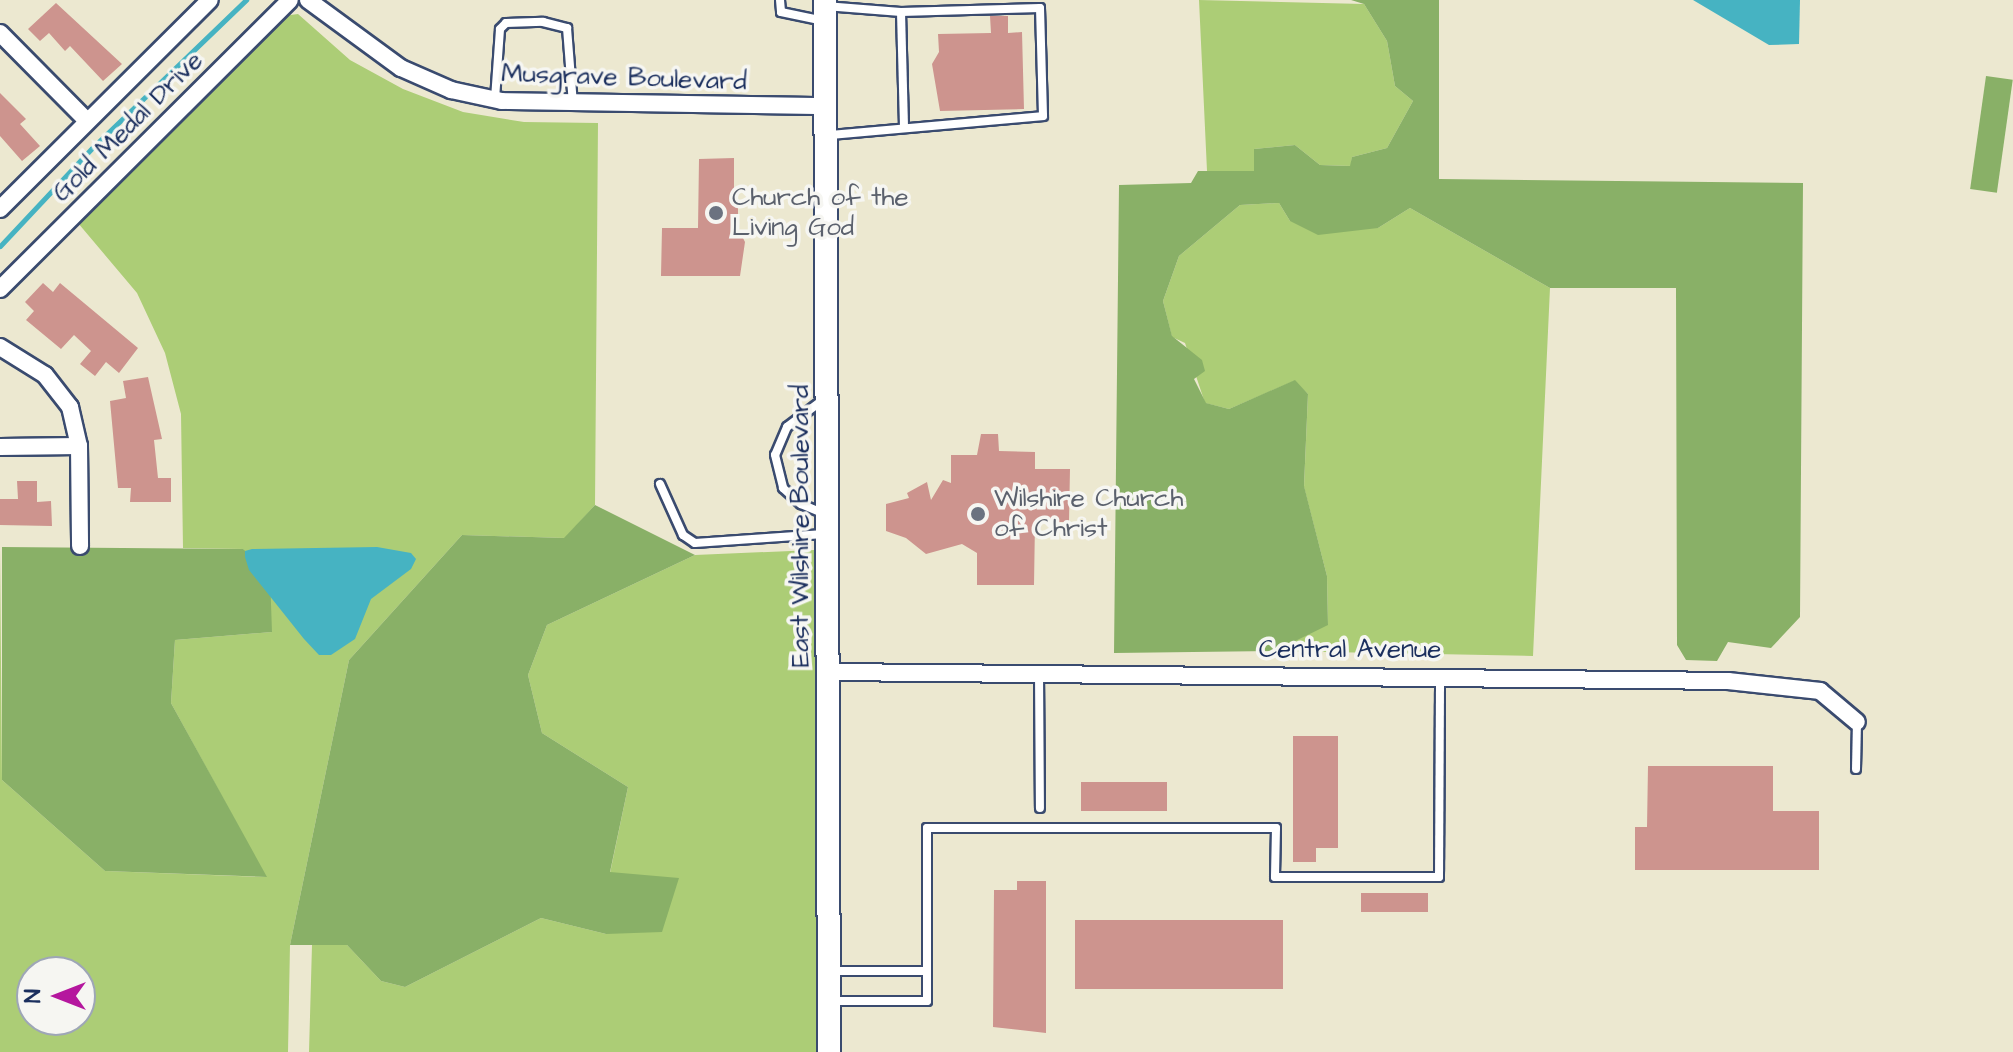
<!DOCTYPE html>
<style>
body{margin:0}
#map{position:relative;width:2013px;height:1052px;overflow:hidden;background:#ece8d0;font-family:"Architects Daughter",sans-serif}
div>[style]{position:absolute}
.green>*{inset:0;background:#accd76}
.forest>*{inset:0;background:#89b067;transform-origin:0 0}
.water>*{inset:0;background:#46b3c2}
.stream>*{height:5px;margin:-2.5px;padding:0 2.5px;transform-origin:2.5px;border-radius:2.5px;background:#46b3c2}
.building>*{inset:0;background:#cd948e;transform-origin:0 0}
.roads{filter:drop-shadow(2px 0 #3a4b6f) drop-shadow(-2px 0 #3a4b6f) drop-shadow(0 2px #3a4b6f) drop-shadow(0 -2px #3a4b6f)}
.lane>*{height:8px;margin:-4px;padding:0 4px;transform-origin:4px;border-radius:4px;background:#fff}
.street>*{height:16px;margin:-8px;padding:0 8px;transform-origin:8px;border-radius:8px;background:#fff}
.secondary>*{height:22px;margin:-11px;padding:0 11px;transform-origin:11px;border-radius:11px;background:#fff}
.dots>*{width:22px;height:22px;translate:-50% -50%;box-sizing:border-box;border:4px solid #f6f6f2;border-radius:50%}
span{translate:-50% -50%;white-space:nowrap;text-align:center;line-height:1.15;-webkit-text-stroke:7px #f6f6f2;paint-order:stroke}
.street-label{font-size:26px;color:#1b2f5e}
.worship-label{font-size:26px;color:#5b616d}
.left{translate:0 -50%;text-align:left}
.north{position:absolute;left:16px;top:956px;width:80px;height:80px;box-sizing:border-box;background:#f6f6f2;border:2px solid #9ea6b7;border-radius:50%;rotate:270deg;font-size:22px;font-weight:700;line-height:32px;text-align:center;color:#1b2f5e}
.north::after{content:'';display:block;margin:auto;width:28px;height:36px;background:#b5179e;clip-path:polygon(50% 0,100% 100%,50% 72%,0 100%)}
</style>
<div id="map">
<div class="green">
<i style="clip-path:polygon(1199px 0,1364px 4px,1387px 41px,1395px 86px,1413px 101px,1387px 148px,1352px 157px,1351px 166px,1320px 165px,1295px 145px,1254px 149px,1255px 172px,1207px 171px)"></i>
<i style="clip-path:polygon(evenodd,298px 14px,350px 60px,403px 89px,463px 112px,524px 122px,598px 123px,595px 505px,565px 538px,462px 535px,349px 660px,290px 945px,288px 1052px,0 1052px,0 547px,2px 780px,105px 871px,266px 877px,171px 703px,175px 640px,272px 632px,243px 549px,183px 548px,181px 414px,165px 353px,137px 293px,78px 223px,283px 16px,298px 14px,32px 972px,80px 972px,80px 1020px,32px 1020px,32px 972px)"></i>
<i style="clip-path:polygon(1279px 203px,1290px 221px,1378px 228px,1410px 208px,1550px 288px,1533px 656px,1275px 651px,1328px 624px,1327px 576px,1304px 487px,1308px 394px,1294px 381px,1229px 409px,1205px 403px,1185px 343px,1172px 337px,1163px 301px,1179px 256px,1240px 205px)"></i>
<i style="clip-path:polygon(814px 550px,820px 673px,819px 1052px,309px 1052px,312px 945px,347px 945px,381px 981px,405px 987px,541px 918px,606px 934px,610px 873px,628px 787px,542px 733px,528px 675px,547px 625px,695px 555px)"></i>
</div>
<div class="forest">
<i style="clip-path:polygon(1351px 0,1439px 0,1439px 179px,1803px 183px,1800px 617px,1771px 648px,1728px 642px,1717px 661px,1686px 660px,1677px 645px,1676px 288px,1550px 288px,1410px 208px,1378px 228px,1318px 235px,1290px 221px,1279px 203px,1240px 205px,1179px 256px,1163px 301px,1172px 336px,1202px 360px,1205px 371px,1194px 379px,1206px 403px,1229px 409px,1295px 380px,1308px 394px,1304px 486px,1327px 576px,1328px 625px,1275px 651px,1114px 653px,1119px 185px,1191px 183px,1198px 171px,1254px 171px,1254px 149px,1295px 145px,1320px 165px,1350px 166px,1352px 157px,1387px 148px,1413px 101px,1395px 86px,1387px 41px,1364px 4px)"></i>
<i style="left:1986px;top:76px;width:27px;height:114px;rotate:8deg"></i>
<i style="clip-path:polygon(595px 505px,695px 555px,547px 625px,528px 675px,542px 733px,628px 787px,610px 872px,679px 878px,662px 932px,606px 934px,541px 918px,405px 987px,381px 981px,347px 945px,290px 945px,349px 660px,462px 535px,564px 538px)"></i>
<i style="clip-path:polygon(2px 547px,243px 549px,270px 575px,272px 632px,175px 640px,171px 703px,267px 877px,105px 871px,2px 780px)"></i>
</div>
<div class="water">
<i style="clip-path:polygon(1693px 0,1800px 0,1799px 44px,1769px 45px)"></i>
<i style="clip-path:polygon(377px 547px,411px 553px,416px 559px,411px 569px,371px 599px,355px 639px,331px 655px,319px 655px,304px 639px,249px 570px,245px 557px,245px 551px,252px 549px)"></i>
</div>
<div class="stream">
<i style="left:0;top:246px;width:134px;rotate:-46.8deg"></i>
<i style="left:92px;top:148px;width:214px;rotate:-43.9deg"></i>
</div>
<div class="building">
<i style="clip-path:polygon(56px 3px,122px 64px,103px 81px,70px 46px,65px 51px,49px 33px,40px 41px,28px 29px)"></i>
<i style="clip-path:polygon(990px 16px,1008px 16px,1008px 33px,1022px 32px,1024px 109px,940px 111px,932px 64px,939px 52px,938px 34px,991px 33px)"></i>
<i style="clip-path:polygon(0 93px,26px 119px,20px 124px,40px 146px,22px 161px,0 136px)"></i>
<i style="clip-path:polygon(734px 158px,734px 195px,738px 195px,738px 228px,745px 242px,740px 276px,661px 276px,662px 228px,698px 228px,699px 159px)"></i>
<i style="clip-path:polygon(43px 283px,53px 292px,60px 283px,138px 348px,119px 373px,106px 362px,95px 376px,80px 364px,91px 351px,74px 335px,61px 349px,26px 320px,34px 311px,25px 302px)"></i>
<i style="clip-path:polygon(148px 377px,162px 439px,154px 440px,158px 478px,171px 478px,171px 502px,130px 502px,131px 488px,118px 488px,110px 401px,126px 398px,123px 381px)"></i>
<i style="clip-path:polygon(981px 434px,998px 434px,999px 451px,1035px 452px,1035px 469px,1070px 469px,1069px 522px,1035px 522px,1034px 585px,977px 585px,977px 553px,962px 544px,926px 554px,906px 538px,886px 531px,886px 504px,909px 498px,907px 493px,927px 482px,931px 500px,943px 480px,951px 483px,951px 455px,977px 455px)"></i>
<i style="clip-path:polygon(17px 481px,37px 481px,37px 502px,51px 501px,52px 526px,0 525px,0 499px,18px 499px)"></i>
<i style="clip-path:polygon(1293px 736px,1338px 736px,1338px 848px,1316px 848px,1316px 862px,1293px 862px)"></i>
<i style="clip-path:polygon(1648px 766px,1773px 766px,1773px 811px,1819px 811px,1819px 870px,1635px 870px,1635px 827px,1647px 827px)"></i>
<i style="left:1081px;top:782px;width:86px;height:29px"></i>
<i style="clip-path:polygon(1017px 881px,1046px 881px,1046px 1033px,993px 1027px,994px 890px,1017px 890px)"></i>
<i style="left:1361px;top:893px;width:67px;height:19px"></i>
<i style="left:1075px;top:920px;width:208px;height:69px"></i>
</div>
<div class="roads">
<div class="lane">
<i style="left:780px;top:0;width:12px;rotate:85deg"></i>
<i style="left:781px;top:12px;width:44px;rotate:11.8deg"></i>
<i style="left:825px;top:6px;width:76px;rotate:4.5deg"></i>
<i style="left:901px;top:12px;width:139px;rotate:-1.6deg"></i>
<i style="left:1040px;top:8px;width:108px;rotate:88.4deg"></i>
<i style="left:1043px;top:116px;width:215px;rotate:174.9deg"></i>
<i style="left:901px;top:12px;width:115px;rotate:88.5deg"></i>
<i style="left:495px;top:99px;width:70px;rotate:-85.9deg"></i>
<i style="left:500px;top:29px;width:8px;rotate:-45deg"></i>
<i style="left:506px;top:23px;width:37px;rotate:-2deg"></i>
<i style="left:543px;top:22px;width:25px;rotate:14deg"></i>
<i style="left:567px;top:28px;width:76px;rotate:85.5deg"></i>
<i style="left:824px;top:399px;width:46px;rotate:142.9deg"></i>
<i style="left:787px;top:427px;width:30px;rotate:113deg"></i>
<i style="left:775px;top:455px;width:34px;rotate:76deg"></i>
<i style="left:783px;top:488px;width:24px;rotate:42deg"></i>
<i style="left:801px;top:504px;width:26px;rotate:23deg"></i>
<i style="left:660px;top:484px;width:56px;rotate:65.7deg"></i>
<i style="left:683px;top:535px;width:14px;rotate:34deg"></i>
<i style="left:695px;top:543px;width:129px;rotate:-4deg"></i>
<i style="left:1039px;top:673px;width:135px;rotate:89.6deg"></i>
<i style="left:1856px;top:769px;width:47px;rotate:-88.8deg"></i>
<i style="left:830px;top:971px;width:97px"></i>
<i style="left:829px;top:1001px;width:98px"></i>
<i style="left:927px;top:1001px;width:173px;rotate:-90deg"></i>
<i style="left:927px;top:828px;width:349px"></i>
<i style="left:1276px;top:828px;width:49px;rotate:91.2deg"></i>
<i style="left:1275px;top:877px;width:164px"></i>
<i style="left:1439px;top:877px;width:198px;rotate:-89.7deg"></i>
</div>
<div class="street">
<i style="left:308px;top:0;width:115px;rotate:36.2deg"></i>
<i style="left:401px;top:68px;width:55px;rotate:23.7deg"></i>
<i style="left:451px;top:90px;width:52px;rotate:12.2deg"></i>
<i style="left:502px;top:101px;width:321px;rotate:0.9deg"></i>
<i style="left:0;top:33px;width:122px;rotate:45.3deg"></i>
<i style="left:0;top:209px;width:296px;rotate:-44.9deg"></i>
<i style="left:0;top:289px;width:409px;rotate:-44.9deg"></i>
<i style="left:0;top:347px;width:53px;rotate:31.9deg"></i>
<i style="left:45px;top:375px;width:41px;rotate:52deg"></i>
<i style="left:70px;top:407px;width:40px;rotate:77deg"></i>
<i style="left:79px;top:446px;width:100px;rotate:89.4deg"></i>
<i style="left:0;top:447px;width:79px;rotate:-0.7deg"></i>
<i style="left:830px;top:672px;width:898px;rotate:0.57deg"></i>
<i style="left:1728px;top:681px;width:93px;rotate:6.2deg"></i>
<i style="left:1820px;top:691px;width:48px;rotate:40deg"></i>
</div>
<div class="secondary">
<i style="left:825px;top:0;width:1052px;rotate:89.78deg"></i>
</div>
</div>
<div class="dots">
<i style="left:716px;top:213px;background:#6b7280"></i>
<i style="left:978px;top:514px;background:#6b7280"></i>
</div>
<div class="street-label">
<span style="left:624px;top:78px;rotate:2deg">Musgrave Boulevard</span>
<span style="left:128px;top:127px;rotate:-45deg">Gold Medal Drive</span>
<span style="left:801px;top:526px;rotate:-90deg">East Wilshire Boulevard</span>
<span style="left:1350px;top:650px">Central Avenue</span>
</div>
<div class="worship-label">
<span class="left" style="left:732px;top:213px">Church of the<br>Living God</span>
<span class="left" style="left:994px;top:514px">Wilshire Church<br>of Christ</span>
</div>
<div class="north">N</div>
</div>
